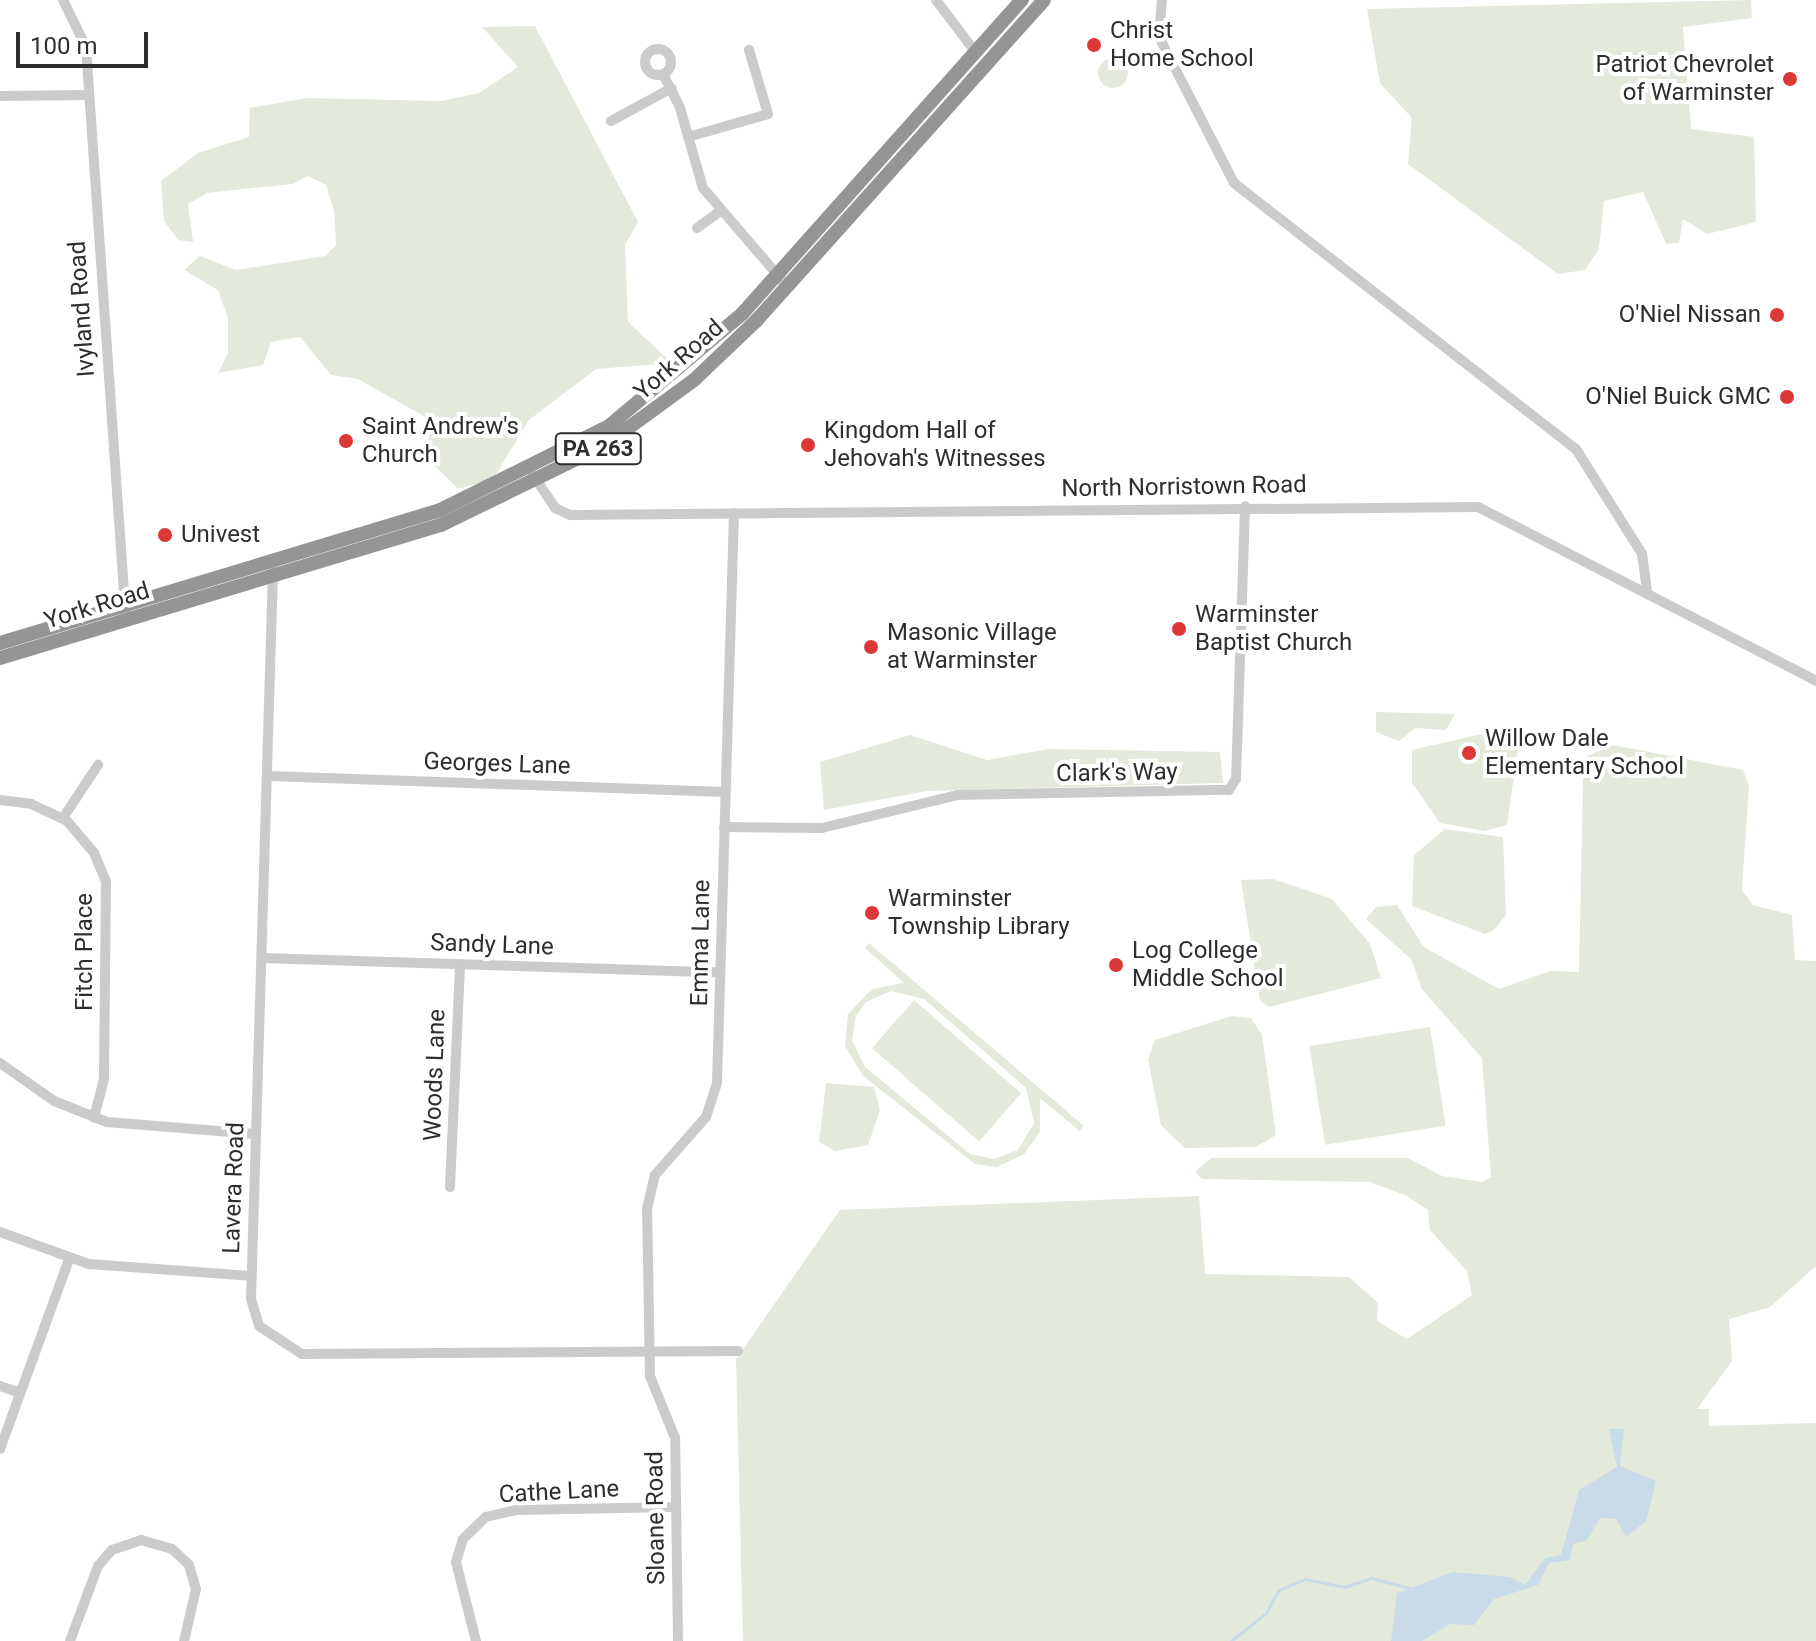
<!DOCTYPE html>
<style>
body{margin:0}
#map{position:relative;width:1816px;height:1641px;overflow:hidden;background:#fff;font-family:Roboto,sans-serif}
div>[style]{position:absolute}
.green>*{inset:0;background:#e3eadc;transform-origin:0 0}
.round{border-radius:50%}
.water>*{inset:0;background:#c9dae9}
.stream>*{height:3px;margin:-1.5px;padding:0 1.5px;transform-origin:1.5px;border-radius:1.5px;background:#c9dae9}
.minor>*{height:10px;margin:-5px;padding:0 5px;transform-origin:5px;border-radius:5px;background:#cbcbcb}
.minor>.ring{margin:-5px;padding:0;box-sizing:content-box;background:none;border:10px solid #cbcbcb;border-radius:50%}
.highway>*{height:14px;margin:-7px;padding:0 7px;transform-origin:7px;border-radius:7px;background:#959595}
.dots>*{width:22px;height:22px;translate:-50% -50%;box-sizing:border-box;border:4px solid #fff;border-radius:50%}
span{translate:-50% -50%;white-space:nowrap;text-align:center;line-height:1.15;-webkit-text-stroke:8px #fff;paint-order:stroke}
.shield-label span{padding:2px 6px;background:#fff;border:2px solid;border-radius:6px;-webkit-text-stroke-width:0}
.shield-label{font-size:22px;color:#2e2e2e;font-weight:700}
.poi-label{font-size:24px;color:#2e2e2e}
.left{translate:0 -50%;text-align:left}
.right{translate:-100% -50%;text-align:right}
.street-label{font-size:24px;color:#2e2e2e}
.scale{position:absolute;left:16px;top:32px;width:132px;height:36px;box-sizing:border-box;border:4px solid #2e2e2e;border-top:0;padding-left:10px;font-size:24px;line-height:28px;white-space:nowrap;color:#2e2e2e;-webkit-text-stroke:6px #fff;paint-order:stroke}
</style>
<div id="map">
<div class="green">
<i style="clip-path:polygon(1751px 0,1752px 18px,1683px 27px,1691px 129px,1754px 137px,1756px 222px,1707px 234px,1683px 219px,1679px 243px,1666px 244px,1643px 192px,1604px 201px,1599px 249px,1585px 270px,1558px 274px,1408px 164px,1412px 118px,1380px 83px,1367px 9px)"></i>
<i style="clip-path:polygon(535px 26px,638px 222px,625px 245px,628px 322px,672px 363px,596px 369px,529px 420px,493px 479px,458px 489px,426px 457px,431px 420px,358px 379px,331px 375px,300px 337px,271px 342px,263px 365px,218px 373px,228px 353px,228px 318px,218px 290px,184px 270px,200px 256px,236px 270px,325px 256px,336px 245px,334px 211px,326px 185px,308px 176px,293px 184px,207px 193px,188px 204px,193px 242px,178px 240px,164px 221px,161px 181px,198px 153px,249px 137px,250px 108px,306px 98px,441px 101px,479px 93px,518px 67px,482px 27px)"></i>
<i class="round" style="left:1098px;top:58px;width:30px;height:30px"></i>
<i style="clip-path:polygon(1376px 712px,1455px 714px,1446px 730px,1416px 728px,1399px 741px,1376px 732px)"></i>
<i style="clip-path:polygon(1499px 730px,1518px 749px,1507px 825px,1485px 831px,1440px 823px,1412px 783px,1412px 750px)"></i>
<i style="clip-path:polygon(910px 735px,987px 760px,1049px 749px,1220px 752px,1223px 783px,927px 791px,824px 810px,820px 762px)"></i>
<i style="clip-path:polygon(1613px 745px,1743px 770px,1749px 787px,1742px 890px,1753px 905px,1792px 915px,1795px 960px,1816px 961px,1816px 1266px,1770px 1307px,1729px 1319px,1732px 1361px,1697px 1409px,1709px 1409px,1709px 1426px,1816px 1423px,1816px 1641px,743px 1641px,736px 1359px,840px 1210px,1199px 1196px,1205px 1274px,1349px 1277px,1378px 1303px,1377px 1321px,1407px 1339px,1472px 1295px,1467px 1271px,1430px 1230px,1428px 1210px,1407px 1196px,1370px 1182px,1202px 1179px,1195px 1172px,1211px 1158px,1408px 1158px,1442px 1176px,1482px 1182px,1491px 1177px,1482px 1058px,1421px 988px,1412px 960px,1366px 919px,1376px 907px,1397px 905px,1424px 947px,1499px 989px,1550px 971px,1579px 972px,1583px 779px,1587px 756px)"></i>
<i style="clip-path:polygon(1445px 829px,1503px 837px,1506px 915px,1494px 930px,1485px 934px,1412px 906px,1414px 855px)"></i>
<i style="clip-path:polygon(1273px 879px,1332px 899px,1370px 944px,1381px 978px,1269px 1007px,1260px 1001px,1241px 880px)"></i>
<i style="clip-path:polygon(evenodd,869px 943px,1084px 1126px,1080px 1131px,1040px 1098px,1040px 1132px,1024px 1154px,997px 1167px,975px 1164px,863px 1076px,845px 1046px,848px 1014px,872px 989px,904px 983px,865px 948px,869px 943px,891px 991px,924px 999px,1026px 1088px,1034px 1123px,1018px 1150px,994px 1159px,970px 1154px,865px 1067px,852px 1040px,856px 1016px,866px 1002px,891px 991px)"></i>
<i style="left:914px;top:1000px;width:142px;height:64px;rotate:41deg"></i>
<i style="clip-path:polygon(1232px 1016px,1251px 1018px,1262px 1035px,1276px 1135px,1256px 1147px,1185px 1148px,1161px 1125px,1148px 1059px,1155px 1040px)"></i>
<i style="left:1430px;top:1027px;width:100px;height:122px;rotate:81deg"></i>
<i style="clip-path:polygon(826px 1083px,874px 1087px,880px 1110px,868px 1145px,835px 1151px,819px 1142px)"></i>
</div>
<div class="water">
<i style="clip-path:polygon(1609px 1429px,1624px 1429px,1620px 1466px,1656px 1481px,1646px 1521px,1626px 1537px,1616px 1519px,1600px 1518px,1587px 1540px,1573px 1544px,1570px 1560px,1549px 1563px,1538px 1585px,1494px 1599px,1474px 1625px,1450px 1624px,1422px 1641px,1391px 1641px,1397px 1593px,1453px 1572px,1510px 1577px,1525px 1585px,1545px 1558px,1561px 1555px,1579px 1490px,1617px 1467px)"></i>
</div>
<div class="stream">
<i style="left:1231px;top:1641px;width:45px;rotate:-38.7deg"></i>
<i style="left:1266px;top:1613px;width:26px;rotate:-61deg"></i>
<i style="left:1279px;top:1590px;width:28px;rotate:-23deg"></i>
<i style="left:1305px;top:1579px;width:41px;rotate:11.3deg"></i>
<i style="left:1345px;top:1587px;width:28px;rotate:-19deg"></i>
<i style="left:1371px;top:1578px;width:40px;rotate:14.4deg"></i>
</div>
<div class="minor">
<i style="left:63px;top:0;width:52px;rotate:63.9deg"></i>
<i style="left:86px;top:47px;width:574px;rotate:86.01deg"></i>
<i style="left:936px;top:0;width:63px;rotate:52.8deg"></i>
<i style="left:1162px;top:0;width:37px;rotate:95deg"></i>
<i style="left:1159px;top:37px;width:164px;rotate:62.8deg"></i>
<i style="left:1234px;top:183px;width:433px;rotate:37.9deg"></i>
<i style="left:1576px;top:449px;width:124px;rotate:57.8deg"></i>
<i style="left:1642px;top:554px;width:35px;rotate:82deg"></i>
<i class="ring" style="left:645px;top:49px;width:16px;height:16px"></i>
<i style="left:663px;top:74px;width:38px;rotate:63deg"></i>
<i style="left:680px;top:108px;width:83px;rotate:74deg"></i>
<i style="left:703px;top:188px;width:129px;rotate:49.4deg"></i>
<i style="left:0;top:96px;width:89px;rotate:-0.6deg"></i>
<i style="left:611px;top:121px;width:69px;rotate:-28.4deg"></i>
<i style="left:688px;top:137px;width:83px;rotate:-16deg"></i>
<i style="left:768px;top:114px;width:67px;rotate:-106.5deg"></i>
<i style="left:697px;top:228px;width:27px;rotate:-36deg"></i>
<i style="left:533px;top:475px;width:40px;rotate:56deg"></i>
<i style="left:555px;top:508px;width:17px;rotate:25deg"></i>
<i style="left:570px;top:515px;width:908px;rotate:-0.5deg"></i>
<i style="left:1478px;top:507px;width:380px;rotate:27.2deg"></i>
<i style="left:273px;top:571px;width:728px;rotate:91.73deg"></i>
<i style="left:251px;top:1299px;width:28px;rotate:73deg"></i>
<i style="left:259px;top:1326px;width:51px;rotate:33.1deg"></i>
<i style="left:302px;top:1354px;width:436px;rotate:-0.4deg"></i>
<i style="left:269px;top:776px;width:456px;rotate:2deg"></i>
<i style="left:0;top:800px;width:31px;rotate:7deg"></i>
<i style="left:31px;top:804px;width:40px;rotate:25deg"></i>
<i style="left:67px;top:821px;width:42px;rotate:49.8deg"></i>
<i style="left:94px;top:853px;width:30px;rotate:67deg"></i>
<i style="left:106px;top:881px;width:198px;rotate:90.6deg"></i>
<i style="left:104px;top:1079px;width:40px;rotate:104.4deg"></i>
<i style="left:63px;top:818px;width:64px;rotate:-56.6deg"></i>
<i style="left:724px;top:827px;width:98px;rotate:0.6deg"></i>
<i style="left:822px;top:828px;width:139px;rotate:-13.7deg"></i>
<i style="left:957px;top:795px;width:272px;rotate:-1.1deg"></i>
<i style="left:1229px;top:790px;width:13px;rotate:-58deg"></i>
<i style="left:1236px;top:779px;width:273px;rotate:-88.1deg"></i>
<i style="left:262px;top:958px;width:458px;rotate:1.8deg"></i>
<i style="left:0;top:1063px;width:66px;rotate:35.1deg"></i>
<i style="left:54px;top:1101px;width:57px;rotate:21.6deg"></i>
<i style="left:107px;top:1122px;width:149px;rotate:4.6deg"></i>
<i style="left:450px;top:1187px;width:223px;rotate:-87.4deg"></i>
<i style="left:0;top:1232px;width:95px;rotate:19.8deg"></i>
<i style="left:89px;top:1264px;width:162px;rotate:4.2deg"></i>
<i style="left:0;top:1386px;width:21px;rotate:19deg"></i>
<i style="left:0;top:1449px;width:202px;rotate:-70deg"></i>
<i style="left:70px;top:1641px;width:80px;rotate:-69.5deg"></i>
<i style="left:98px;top:1566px;width:21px;rotate:-49deg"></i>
<i style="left:112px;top:1550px;width:31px;rotate:-19deg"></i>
<i style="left:141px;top:1540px;width:32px;rotate:16deg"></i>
<i style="left:172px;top:1549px;width:23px;rotate:43deg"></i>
<i style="left:189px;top:1565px;width:25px;rotate:74deg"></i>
<i style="left:196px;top:1589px;width:53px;rotate:103deg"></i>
<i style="left:476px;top:1641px;width:81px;rotate:-104.2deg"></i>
<i style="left:456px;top:1562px;width:24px;rotate:-73deg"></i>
<i style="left:463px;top:1539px;width:32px;rotate:-44deg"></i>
<i style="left:486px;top:1517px;width:32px;rotate:-13deg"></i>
<i style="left:517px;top:1510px;width:159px;rotate:-1.1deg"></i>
<i style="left:678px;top:1641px;width:203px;rotate:-90.8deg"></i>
<i style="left:675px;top:1438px;width:67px;rotate:-112deg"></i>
<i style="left:650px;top:1376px;width:167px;rotate:-91deg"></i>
<i style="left:647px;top:1209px;width:35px;rotate:-77deg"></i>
<i style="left:655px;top:1175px;width:77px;rotate:-48.7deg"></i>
<i style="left:706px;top:1117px;width:36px;rotate:-72deg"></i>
<i style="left:717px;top:1083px;width:570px;rotate:-88.29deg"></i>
</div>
<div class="highway">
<i style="left:0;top:643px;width:460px;rotate:-16.8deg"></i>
<i style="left:440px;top:510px;width:189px;rotate:-26.4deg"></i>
<i style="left:609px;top:426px;width:174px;rotate:-40.1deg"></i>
<i style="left:742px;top:314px;width:421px;rotate:-48.3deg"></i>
<i style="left:0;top:658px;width:461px;rotate:-16.8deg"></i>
<i style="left:441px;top:525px;width:182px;rotate:-26deg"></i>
<i style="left:605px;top:445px;width:110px;rotate:-36.1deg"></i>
<i style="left:694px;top:380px;width:86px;rotate:-43.6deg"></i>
<i style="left:756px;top:321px;width:431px;rotate:-48.1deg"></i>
</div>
<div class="dots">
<i style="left:1094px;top:45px;background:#dc3838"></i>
<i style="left:1790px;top:79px;background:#dc3838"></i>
<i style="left:1777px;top:315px;background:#dc3838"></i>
<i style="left:1787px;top:397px;background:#dc3838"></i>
<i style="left:346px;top:441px;background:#dc3838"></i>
<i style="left:808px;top:445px;background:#dc3838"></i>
<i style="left:165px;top:535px;background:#dc3838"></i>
<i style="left:1179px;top:629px;background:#dc3838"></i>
<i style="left:871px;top:647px;background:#dc3838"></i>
<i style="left:1469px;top:753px;background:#dc3838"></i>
<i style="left:872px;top:913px;background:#dc3838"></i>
<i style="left:1116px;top:965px;background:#dc3838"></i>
</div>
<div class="shield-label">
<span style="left:598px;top:449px">PA 263</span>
</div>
<div class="poi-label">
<span class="left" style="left:1110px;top:45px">Christ<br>Home School</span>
<span class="right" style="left:1774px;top:79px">Patriot Chevrolet<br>of Warminster</span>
<span class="right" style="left:1761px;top:315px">O'Niel Nissan</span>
<span class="right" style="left:1771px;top:397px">O'Niel Buick GMC</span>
<span class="left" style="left:362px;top:441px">Saint Andrew's<br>Church</span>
<span class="left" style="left:824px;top:445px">Kingdom Hall of<br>Jehovah's Witnesses</span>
<span class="left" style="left:181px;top:535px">Univest</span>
<span class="left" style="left:1195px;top:629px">Warminster<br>Baptist Church</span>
<span class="left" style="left:887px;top:647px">Masonic Village<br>at Warminster</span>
<span class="left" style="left:1485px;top:753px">Willow Dale<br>Elementary School</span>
<span class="left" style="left:888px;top:913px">Warminster<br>Township Library</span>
<span class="left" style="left:1132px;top:965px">Log College<br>Middle School</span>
</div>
<div class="street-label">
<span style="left:82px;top:309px;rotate:-94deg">Ivyland Road</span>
<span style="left:679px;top:360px;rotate:-41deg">York Road</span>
<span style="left:1184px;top:487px;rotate:-1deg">North Norristown Road</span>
<span style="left:97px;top:606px;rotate:-17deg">York Road</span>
<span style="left:497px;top:764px;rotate:2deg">Georges Lane</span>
<span style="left:1117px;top:773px;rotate:-1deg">Clark's Way</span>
<span style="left:701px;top:943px;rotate:-89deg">Emma Lane</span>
<span style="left:492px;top:945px;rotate:2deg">Sandy Lane</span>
<span style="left:85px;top:952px;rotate:-90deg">Fitch Place</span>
<span style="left:435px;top:1075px;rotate:-88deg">Woods Lane</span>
<span style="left:234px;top:1188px;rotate:-88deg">Lavera Road</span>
<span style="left:559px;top:1492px;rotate:-3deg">Cathe Lane</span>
<span style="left:656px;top:1518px;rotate:-91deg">Sloane Road</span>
</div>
<div class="scale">100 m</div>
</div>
